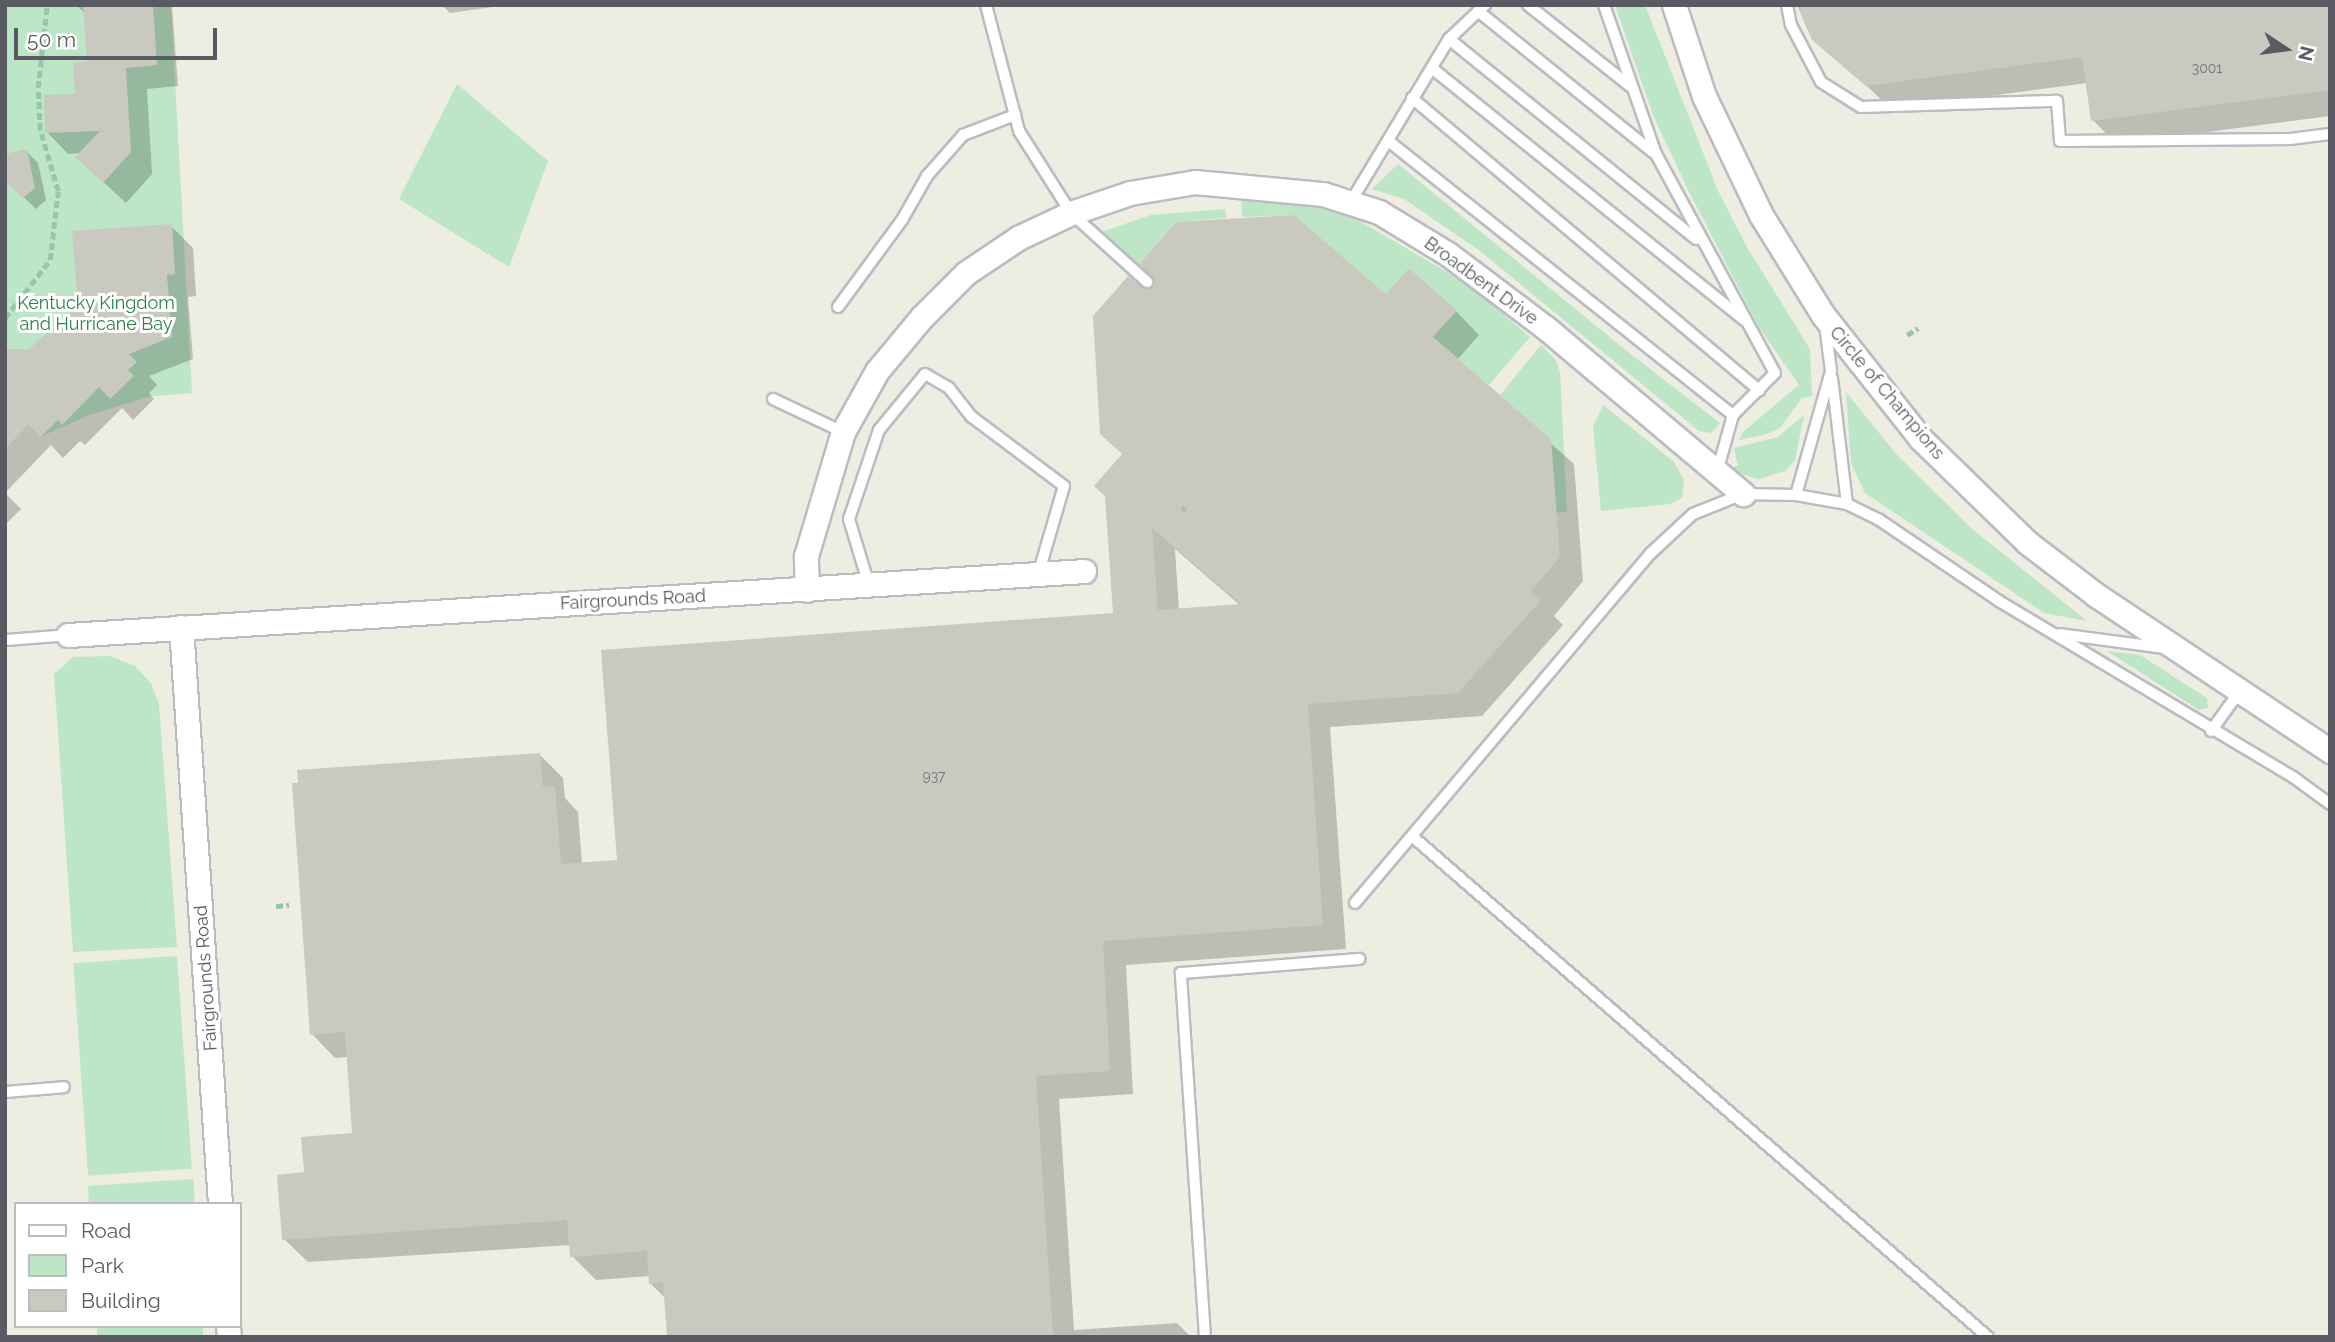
<!DOCTYPE html>
<style>
body{margin:0}
#map{position:relative;width:2335px;height:1342px;overflow:hidden;background:#edede1;font-family:Raleway,sans-serif}
div>[style]{position:absolute}
.green>*{inset:0;background:#bce6c6;transform-origin:0 0}
.shadow>*{inset:0;background:#0003}
.building>*{inset:0;background:#cac9c0}
.path>*{height:4.5px;margin-top:-2.25px;transform-origin:0;background:repeating-linear-gradient(90deg,#95c6af 0 7px,transparent 0 10.5px)}
.roads{filter:drop-shadow(2px 0 #bbbcc3) drop-shadow(-2px 0 #bbbcc3) drop-shadow(0 2px #bbbcc3) drop-shadow(0 -2px #bbbcc3)}
.service>*{height:10px;margin:-5px;padding:0 5px;transform-origin:5px;border-radius:5px;background:#fff}
.minor>*{height:23px;margin:-11.5px;padding:0 11.5px;transform-origin:11.5px;border-radius:11.5px;background:#fff}
span{translate:-50% -50%;white-space:nowrap;text-align:center;line-height:1.15;-webkit-text-stroke:6px #fff;paint-order:stroke}
.number-label{font-size:14px;color:#75767a}
.number-label span{-webkit-text-stroke-width:0}
.street-label{font-size:18px;color:#595b62}
.park-label{font-size:18px;color:#308247}
.frame{position:absolute;inset:0;border:7px solid #595b62;pointer-events:none}
.legend{position:absolute;left:14px;top:1202px;width:228px;height:126px;box-sizing:border-box;background:#fff;border:2px solid #bdbdc0;margin:0;padding:9px 12px;list-style:none;font-size:21px;color:#595b62}
.legend li{display:flex;align-items:center;gap:14px;height:35px}
.legend b{width:35px;border:2px solid #bdbdc0}
.north{position:absolute;left:2251px;top:14px;width:70px;height:70px;-webkit-text-stroke:5px #fff;paint-order:stroke;rotate:103deg;font-size:19px;font-weight:700;line-height:28px;text-align:center;color:#595b62}
.north::after{content:'';display:block;margin:auto;width:24px;height:32px;background:#595b62;clip-path:polygon(50% 0,100% 100%,50% 72%,0 100%)}
.scale{position:absolute;left:14px;top:28px;width:203px;height:32px;box-sizing:border-box;border:4px solid #595b62;border-top:0;padding-left:9px;font-size:21px;line-height:24px;white-space:nowrap;color:#595b62;-webkit-text-stroke:5px #fff;paint-order:stroke}
</style>
<div id="map">
<div class="green">
<i style="clip-path:polygon(5px 5px,171px 5px,192px 393px,152px 396px,89px 415px,40px 437px,26px 424px,5px 448px)"></i>
<i style="clip-path:polygon(1615px 5px,1645px 5px,1718px 191px,1748px 249px,1810px 349px,1812px 396px,1802px 398px,1781px 427px,1767px 434px,1739px 440px,1744px 431px,1799px 385px,1759px 327px,1688px 190px,1653px 115px)"></i>
<i style="clip-path:polygon(457px 84px,548px 161px,509px 267px,399px 199px)"></i>
<i style="clip-path:polygon(1398px 164px,1628px 352px,1720px 423px,1711px 433px,1699px 431px,1480px 251px,1404px 199px,1372px 189px)"></i>
<i style="clip-path:polygon(1241px 197px,1309px 205px,1358px 220px,1469px 285px,1530px 337px,1489px 385px,1433px 337px,1457px 310px,1409px 268px,1386px 294px,1294px 215px,1242px 217px)"></i>
<i style="clip-path:polygon(1225px 209px,1226px 218px,1176px 222px,1138px 265px,1101px 232px,1151px 215px)"></i>
<i style="clip-path:polygon(1541px 345px,1556px 360px,1560px 372px,1567px 512px,1556px 513px,1551px 439px,1500px 395px)"></i>
<i style="clip-path:polygon(1846px 392px,1897px 455px,1972px 529px,2087px 621px,2044px 613px,1865px 493px,1851px 463px)"></i>
<i style="clip-path:polygon(1603px 405px,1674px 462px,1684px 480px,1682px 498px,1670px 504px,1601px 511px,1593px 426px)"></i>
<i style="clip-path:polygon(1804px 415px,1795px 460px,1785px 471px,1759px 479px,1738px 473px,1733px 467px,1738px 466px,1734px 448px,1778px 437px)"></i>
<i style="clip-path:polygon(2107px 651px,2140px 655px,2207px 698px,2208px 708px,2199px 710px)"></i>
<i style="clip-path:polygon(110px 656px,135px 666px,151px 683px,159px 704px,177px 947px,73px 952px,54px 674px,73px 657px)"></i>
<i style="left:177px;top:956px;width:213px;height:104px;rotate:86deg"></i>
<i style="clip-path:polygon(193px 1179px,195px 1204px,89px 1204px,88px 1186px)"></i>
<i style="left:97px;top:1326px;width:106px;height:11px"></i>
</div>
<div class="shadow">
<i style="clip-path:polygon(5px 5px,50px 5px,5px 7px)"></i>
<i style="clip-path:polygon(76px 5px,172px 5px,178px 86px,147px 89px,152px 174px,126px 203px,99px 178px,81px 153px,68px 154px,47px 132px,77px 96px,89px 63px,85px 13px)"></i>
<i style="clip-path:polygon(442px 5px,507px 5px,450px 13px)"></i>
<i style="clip-path:polygon(1799px 5px,2330px 5px,2330px 116px,2116px 144px,2093px 120px,2087px 83px,1891px 109px,1807px 29px)"></i>
<i style="clip-path:polygon(26px 151px,38px 163px,46px 200px,36px 209px,5px 179px)"></i>
<i style="clip-path:polygon(171px 226px,193px 248px,196px 296px,188px 297px,193px 359px,149px 376px,157px 385px,149px 393px,154px 399px,133px 420px,122px 408px,85px 445px,80px 441px,63px 458px,51px 445px,5px 493px,21px 509px,5px 525px,5px 417px,30px 351px)"></i>
<i style="clip-path:polygon(evenodd,1144px 291px,1386px 296px,1456px 311px,1479px 335px,1457px 360px,1574px 464px,1583px 581px,1554px 616px,1563px 625px,1482px 716px,1330px 727px,1346px 949px,1126px 965px,1133px 1094px,1059px 1099px,1074px 1330px,1177px 1323px,1191px 1337px,669px 1337px,666px 1299px,650px 1283px,650px 1276px,596px 1280px,572px 1256px,571px 1245px,308px 1262px,284px 1239px,306px 1174px,354px 1135px,348px 1057px,335px 1058px,312px 1034px,540px 755px,563px 778px,565px 798px,578px 812px,582px 864px,618px 861px,1115px 615px,1123px 455px,1144px 291px,1175px 549px,1241px 606px,1179px 610px,1175px 549px)"></i>
</div>
<div class="building">
<i style="clip-path:polygon(83px 5px,153px 5px,157px 65px,126px 68px,131px 152px,103px 183px,75px 157px,100px 131px,45px 133px,44px 95px,75px 94px,73px 63px,87px 61px)"></i>
<i style="clip-path:polygon(1797px 5px,2330px 5px,2330px 90px,2091px 121px,2082px 57px,1866px 86px,1812px 40px)"></i>
<i style="clip-path:polygon(27px 149px,35px 188px,23px 198px,5px 181px,5px 154px)"></i>
<i style="clip-path:polygon(evenodd,1294px 215px,1386px 294px,1409px 268px,1457px 310px,1433px 337px,1551px 439px,1560px 557px,1531px 591px,1541px 600px,1458px 693px,1308px 704px,1323px 925px,1103px 941px,1110px 1071px,1036px 1076px,1053px 1337px,667px 1337px,663px 1283px,649px 1284px,647px 1251px,570px 1257px,567px 1220px,282px 1240px,277px 1175px,304px 1172px,301px 1137px,352px 1133px,345px 1032px,310px 1035px,292px 783px,298px 783px,297px 770px,540px 753px,543px 787px,555px 786px,561px 864px,617px 860px,601px 650px,1113px 613px,1105px 496px,1094px 486px,1122px 454px,1100px 434px,1093px 316px,1128px 276px,1145px 289px,1153px 287px,1154px 279px,1139px 264px,1176px 222px,1294px 215px,1152px 528px,1241px 604px,1158px 610px,1152px 528px)"></i>
<i style="clip-path:polygon(172px 224px,175px 274px,167px 275px,172px 337px,129px 354px,137px 362px,128px 370px,134px 376px,110px 399px,99px 387px,62px 425px,58px 420px,40px 437px,28px 425px,5px 449px,5px 349px,29px 349px,78px 306px,72px 231px)"></i>
</div>
<div class="path">
<i style="left:5px;top:318px;width:73px;rotate:-52.2deg"></i>
<i style="left:50px;top:260px;width:69px;rotate:-83.4deg"></i>
<i style="left:58px;top:191px;width:64px;rotate:-106.4deg"></i>
<i style="left:40px;top:130px;width:42px;rotate:-92.7deg"></i>
<i style="left:38px;top:88px;width:83px;rotate:-83.8deg"></i>
<i style="left:1907px;top:335px;width:13px;rotate:-32deg"></i>
<i style="left:1182px;top:510px;width:4px;rotate:-45deg"></i>
<i style="left:276px;top:906px;width:13px;rotate:-4deg"></i>
</div>
<div class="roads">
<div class="service">
<i style="left:986px;top:5px;width:130px;rotate:75.3deg"></i>
<i style="left:1019px;top:131px;width:97px;rotate:57.6deg"></i>
<i style="left:1071px;top:213px;width:103px;rotate:42.2deg"></i>
<i style="left:1528px;top:5px;width:130px;rotate:38.5deg"></i>
<i style="left:1604px;top:5px;width:158px;rotate:70.8deg"></i>
<i style="left:1656px;top:154px;width:249px;rotate:61.5deg"></i>
<i style="left:1775px;top:373px;width:59px;rotate:135deg"></i>
<i style="left:1733px;top:415px;width:59px;rotate:105.7deg"></i>
<i style="left:1787px;top:5px;width:20px;rotate:79deg"></i>
<i style="left:1791px;top:25px;width:64px;rotate:62.2deg"></i>
<i style="left:1821px;top:82px;width:47px;rotate:32deg"></i>
<i style="left:1861px;top:107px;width:196px;rotate:-1.8deg"></i>
<i style="left:2057px;top:101px;width:40px;rotate:85.7deg"></i>
<i style="left:2060px;top:141px;width:230px;rotate:-0.5deg"></i>
<i style="left:2290px;top:139px;width:40px;rotate:-7.1deg"></i>
<i style="left:1478px;top:11px;width:225px;rotate:38.9deg"></i>
<i style="left:1449px;top:39px;width:318px;rotate:39deg"></i>
<i style="left:1433px;top:69px;width:400px;rotate:38.9deg"></i>
<i style="left:1412px;top:98px;width:454px;rotate:40.1deg"></i>
<i style="left:1391px;top:143px;width:437px;rotate:38.5deg"></i>
<i style="left:1350px;top:203px;width:192px;rotate:-58.9deg"></i>
<i style="left:1449px;top:39px;width:50px;rotate:-43.4deg"></i>
<i style="left:838px;top:307px;width:108px;rotate:-53.7deg"></i>
<i style="left:902px;top:220px;width:51px;rotate:-60.4deg"></i>
<i style="left:927px;top:176px;width:55px;rotate:-48.7deg"></i>
<i style="left:963px;top:135px;width:56px;rotate:-21deg"></i>
<i style="left:1832px;top:378px;width:127px;rotate:83.2deg"></i>
<i style="left:773px;top:399px;width:77px;rotate:25.2deg"></i>
<i style="left:1796px;top:495px;width:129px;rotate:-74.2deg"></i>
<i style="left:1831px;top:371px;width:46px;rotate:-97.4deg"></i>
<i style="left:869px;top:585px;width:69px;rotate:-106.9deg"></i>
<i style="left:849px;top:519px;width:94px;rotate:-71.4deg"></i>
<i style="left:879px;top:430px;width:72px;rotate:-50.6deg"></i>
<i style="left:925px;top:374px;width:28px;rotate:30deg"></i>
<i style="left:949px;top:388px;width:37px;rotate:52deg"></i>
<i style="left:972px;top:417px;width:115px;rotate:36.9deg"></i>
<i style="left:1064px;top:486px;width:93px;rotate:106.3deg"></i>
<i style="left:2060px;top:634px;width:106px;rotate:7.6deg"></i>
<i style="left:5px;top:640px;width:63px;rotate:-4.5deg"></i>
<i style="left:2211px;top:731px;width:49px;rotate:-54.1deg"></i>
<i style="left:1412px;top:836px;width:763px;rotate:41.02deg"></i>
<i style="left:1355px;top:903px;width:458px;rotate:-49.8deg"></i>
<i style="left:1651px;top:553px;width:57px;rotate:-42.9deg"></i>
<i style="left:1693px;top:514px;width:54px;rotate:-21.8deg"></i>
<i style="left:1743px;top:494px;width:53px;rotate:1.1deg"></i>
<i style="left:1796px;top:495px;width:52px;rotate:10deg"></i>
<i style="left:1847px;top:504px;width:34px;rotate:26deg"></i>
<i style="left:1878px;top:519px;width:146px;rotate:34.1deg"></i>
<i style="left:1999px;top:601px;width:343px;rotate:30.9deg"></i>
<i style="left:2293px;top:777px;width:46px;rotate:36.1deg"></i>
<i style="left:5px;top:1092px;width:59px;rotate:-4.8deg"></i>
<i style="left:1205px;top:1337px;width:365px;rotate:-93.8deg"></i>
<i style="left:1181px;top:973px;width:179px;rotate:-4.5deg"></i>
</div>
<div class="minor">
<i style="left:1674px;top:5px;width:96px;rotate:71.8deg"></i>
<i style="left:1704px;top:96px;width:132px;rotate:64.4deg"></i>
<i style="left:1761px;top:215px;width:118px;rotate:58.2deg"></i>
<i style="left:1823px;top:315px;width:158px;rotate:51.7deg"></i>
<i style="left:1921px;top:439px;width:149px;rotate:44.2deg"></i>
<i style="left:2028px;top:543px;width:86px;rotate:37.4deg"></i>
<i style="left:2096px;top:595px;width:281px;rotate:33.7deg"></i>
<i style="left:807px;top:590px;width:34px;rotate:-92deg"></i>
<i style="left:806px;top:556px;width:129px;rotate:-73.4deg"></i>
<i style="left:843px;top:432px;width:70px;rotate:-60.9deg"></i>
<i style="left:877px;top:371px;width:70px;rotate:-50.2deg"></i>
<i style="left:922px;top:317px;width:62px;rotate:-45deg"></i>
<i style="left:966px;top:273px;width:63px;rotate:-33.9deg"></i>
<i style="left:1018px;top:238px;width:59px;rotate:-25.3deg"></i>
<i style="left:1071px;top:213px;width:62px;rotate:-18.7deg"></i>
<i style="left:1130px;top:193px;width:66px;rotate:-9.6deg"></i>
<i style="left:1195px;top:182px;width:129px;rotate:5.4deg"></i>
<i style="left:1323px;top:194px;width:59px;rotate:17.8deg"></i>
<i style="left:1379px;top:212px;width:81px;rotate:31.3deg"></i>
<i style="left:1448px;top:254px;width:123px;rotate:37.1deg"></i>
<i style="left:1546px;top:328px;width:258px;rotate:40.1deg"></i>
<i style="left:181px;top:627px;width:578px;rotate:86.13deg"></i>
<i style="left:68px;top:635px;width:1018px;rotate:-3.6deg"></i>
<i style="left:228px;top:1326px;width:11px;rotate:85deg"></i>
</div>
</div>
<div class="number-label">
<span style="left:2207px;top:68px">3001</span>
<span style="left:934px;top:776px">937</span>
</div>
<div class="street-label">
<span style="left:1481px;top:281px;rotate:36deg">Broadbent Drive</span>
<span style="left:1887px;top:393px;rotate:50deg">Circle of Champions</span>
<span style="left:633px;top:600px;rotate:-3deg">Fairgrounds Road</span>
<span style="left:206px;top:978px;rotate:-94deg">Fairgrounds Road</span>
</div>
<div class="park-label">
<span style="left:96px;top:314px">Kentucky Kingdom<br>and Hurricane Bay</span>
</div>
<div class="frame"></div>
<ul class="legend">
<li><b style="height:9px;background:#fff"></b>Road</li>
<li><b style="height:19px;background:#bce6c6"></b>Park</li>
<li><b style="height:19px;background:#cac9c0"></b>Building</li>
</ul>
<div class="north">N</div>
<div class="scale">50 m</div>
</div>
